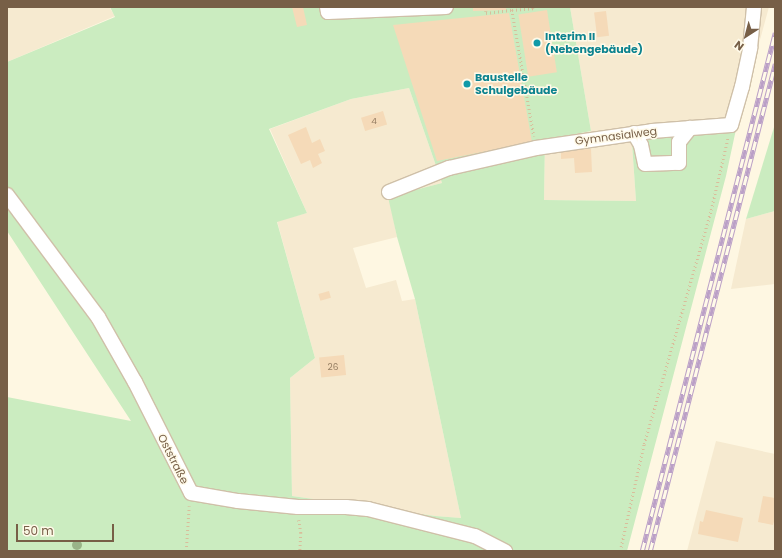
<!DOCTYPE html>
<meta charset="utf-8">
<style>
body{margin:0}
#map{position:relative;width:782px;height:558px;overflow:hidden;background:#fef7e2;font-family:Poppins,sans-serif}
div>[style]{position:absolute}
.residential>*{inset:0;background:#f6ead0}
.green>*{inset:0;background:#cbecc0}
.building>*{inset:0;background:#f5dab8;transform-origin:0 0}
.path>*{height:2.5px;margin-top:-1.25px;transform-origin:0;background:repeating-linear-gradient(90deg,#d9bd9b 0 1px,transparent 0 4px)}
.roads{filter:drop-shadow(1px 0 #cfc0a8) drop-shadow(-1px 0 #cfc0a8) drop-shadow(0 1px #cfc0a8) drop-shadow(0 -1px #cfc0a8)}
.minor>*{height:14px;margin:-7px;padding:0 7px;transform-origin:7px;border-radius:7px;background:#fff}
.rail>*{height:4.5px;margin-top:-2.25px;transform-origin:0;background:repeating-linear-gradient(90deg,#fffae9 0 9px,#bba0c7 0 18px);box-sizing:border-box;border-block:1px solid #bba0c7}
.trees>*{width:10px;height:10px;margin:-5px;border-radius:50%;background:#99b488}
.dots>*{width:11px;height:11px;translate:-50% -50%;box-sizing:border-box;border:2px solid #fffae9;border-radius:50%}
span{translate:-50% -50%;white-space:nowrap;text-align:center;line-height:1.15;-webkit-text-stroke:3px #fffae9;paint-order:stroke}
.number-label{font-size:9px;color:#967e63}
.number-label span{-webkit-text-stroke-width:0}
.culture-label{font-size:11px;color:#0d838f;font-weight:700}
.left{translate:0 -50%;text-align:left}
.street-label{font-size:11px;color:#775f47}
.frame{position:absolute;inset:0;border:8px solid #775f47;pointer-events:none}
.north{position:absolute;left:726px;top:16px;width:40px;height:40px;-webkit-text-stroke:3px #fffae9;paint-order:stroke;rotate:216deg;font-size:11px;font-weight:700;line-height:16px;text-align:center;color:#775f47}
.north::after{content:'';display:block;margin:auto;width:14px;height:18px;background:#775f47;clip-path:polygon(50% 0,100% 100%,50% 72%,0 100%)}
.scale{position:absolute;left:16px;top:524px;width:98px;height:18px;box-sizing:border-box;border:2px solid #775f47;border-top:0;padding-left:5px;font-size:12px;line-height:14px;white-space:nowrap;color:#775f47;-webkit-text-stroke:3px #fffae9;paint-order:stroke}
</style>
<div id="map">
<div class="residential">
<i style="clip-path:polygon(7px 7px,109px 7px,115px 16px,7px 62px)"></i>
<i style="clip-path:polygon(570px 7px,769px 7px,738px 120px,631px 129px,636px 201px,544px 200px,545px 140px,591px 131px)"></i>
<i style="clip-path:polygon(409px 88px,442px 183px,389px 197px,397px 237px,353px 248px,366px 288px,396px 280px,402px 301px,415px 299px,461px 518px,435px 516px,292px 496px,290px 378px,315px 358px,277px 221px,307px 213px,270px 129px,351px 99px)"></i>
<i style="clip-path:polygon(775px 211px,775px 284px,731px 289px,746px 219px)"></i>
<i style="clip-path:polygon(716px 441px,775px 454px,775px 551px,687px 551px)"></i>
</div>
<div class="green">
<i style="clip-path:polygon(evenodd,110px 7px,570px 7px,591px 131px,545px 140px,544px 200px,636px 201px,631px 129px,738px 120px,726px 176px,627px 551px,7px 551px,7px 397px,131px 421px,7px 231px,7px 62px,115px 17px,110px 7px,409px 88px,442px 183px,388px 197px,397px 237px,415px 299px,461px 518px,435px 516px,292px 496px,290px 378px,315px 358px,277px 222px,307px 213px,269px 129px,351px 99px,409px 88px)"></i>
<i style="clip-path:polygon(775px 124px,775px 211px,746px 219px)"></i>
</div>
<div class="building">
<i style="clip-path:polygon(292px 7px,303px 7px,307px 25px,297px 27px)"></i>
<i style="clip-path:polygon(473px 7px,506px 7px,506px 10px,473px 11px)"></i>
<i style="left:547px;top:10px;width:63px;height:29px;rotate:81deg"></i>
<i style="left:606px;top:11px;width:25px;height:12px;rotate:83deg"></i>
<i style="clip-path:polygon(509px 13px,532px 142px,437px 161px,393px 25px)"></i>
<i style="left:383px;top:111px;width:14px;height:23px;rotate:73deg"></i>
<i style="clip-path:polygon(306px 127px,312px 143px,320px 139px,325px 151px,318px 154px,322px 163px,313px 168px,310px 160px,301px 164px,288px 135px)"></i>
<i style="clip-path:polygon(591px 149px,592px 172px,575px 173px,574px 158px,561px 159px,561px 150px)"></i>
<i style="left:329px;top:291px;width:7px;height:11px;rotate:74deg"></i>
<i style="left:344px;top:355px;width:20px;height:25px;rotate:84deg"></i>
<i style="clip-path:polygon(763px 496px,775px 498px,775px 518px,773px 525px,758px 522px)"></i>
<i style="clip-path:polygon(706px 510px,743px 518px,738px 542px,698px 534px,700px 521px,703px 522px)"></i>
</div>
<div class="path">
<i style="left:512px;top:7px;width:3px;rotate:90deg"></i>
<i style="left:512px;top:10px;width:21px;rotate:-5deg"></i>
<i style="left:533px;top:8px;width:3px;rotate:90deg"></i>
<i style="left:486px;top:11px;width:2px;rotate:90deg"></i>
<i style="left:486px;top:13px;width:26px;rotate:-7deg"></i>
<i style="left:512px;top:10px;width:128px;rotate:80.1deg"></i>
<i style="left:299px;top:520px;width:13px;rotate:81deg"></i>
<i style="left:301px;top:533px;width:18px;rotate:93deg"></i>
<i style="left:186px;top:551px;width:45px;rotate:-86.2deg"></i>
<i style="left:620px;top:551px;width:110px;rotate:-77.4deg"></i>
<i style="left:644px;top:444px;width:243px;rotate:-74deg"></i>
<i style="left:711px;top:210px;width:75px;rotate:-76.9deg"></i>
</div>
<div class="roads">
<div class="minor">
<i style="left:327px;top:7px;width:5px;rotate:79deg"></i>
<i style="left:328px;top:12px;width:118px;rotate:-2.4deg"></i>
<i style="left:634px;top:133px;width:14px;rotate:60deg"></i>
<i style="left:641px;top:145px;width:19px;rotate:78deg"></i>
<i style="left:645px;top:164px;width:34px;rotate:-2deg"></i>
<i style="left:679px;top:163px;width:21px;rotate:-90deg"></i>
<i style="left:679px;top:142px;width:18px;rotate:-52deg"></i>
<i style="left:389px;top:192px;width:65px;rotate:-21.8deg"></i>
<i style="left:449px;top:168px;width:89px;rotate:-12.9deg"></i>
<i style="left:536px;top:148px;width:117px;rotate:-8.3deg"></i>
<i style="left:652px;top:131px;width:79px;rotate:-4.3deg"></i>
<i style="left:731px;top:125px;width:40px;rotate:-74deg"></i>
<i style="left:742px;top:87px;width:40px;rotate:-78deg"></i>
<i style="left:750px;top:48px;width:41px;rotate:-84.4deg"></i>
<i style="left:7px;top:195px;width:152px;rotate:53.3deg"></i>
<i style="left:98px;top:317px;width:75px;rotate:60.4deg"></i>
<i style="left:135px;top:382px;width:124px;rotate:63.2deg"></i>
<i style="left:191px;top:493px;width:48px;rotate:9.7deg"></i>
<i style="left:238px;top:501px;width:60px;rotate:5.7deg"></i>
<i style="left:298px;top:507px;width:48px"></i>
<i style="left:346px;top:507px;width:22px;rotate:5deg"></i>
<i style="left:368px;top:509px;width:110px;rotate:14.2deg"></i>
<i style="left:475px;top:536px;width:34px;rotate:27deg"></i>
</div>
</div>
<div class="rail">
<i style="left:642px;top:551px;width:535px;rotate:-75.6deg"></i>
<i style="left:650px;top:551px;width:503px;rotate:-75.6deg"></i>
</div>
<div class="trees">
<i style="left:77px;top:545px"></i>
</div>
<div class="dots">
<i style="left:537px;top:43px;background:#0f9aa8"></i>
<i style="left:467px;top:84px;background:#0f9aa8"></i>
</div>
<div class="number-label">
<span style="left:374px;top:121px">4</span>
<span style="left:333px;top:367px">26</span>
</div>
<div class="culture-label">
<span class="left" style="left:545px;top:43px">Interim II<br>(Nebengebäude)</span>
<span class="left" style="left:475px;top:84px">Baustelle<br>Schulgebäude</span>
</div>
<div class="street-label">
<span style="left:616px;top:136px;rotate:-7deg">Gymnasialweg</span>
<span style="left:173px;top:459px;rotate:63deg">Oststraße</span>
</div>
<div class="frame"></div>
<div class="north">N</div>
<div class="scale">50 m</div>
</div>
